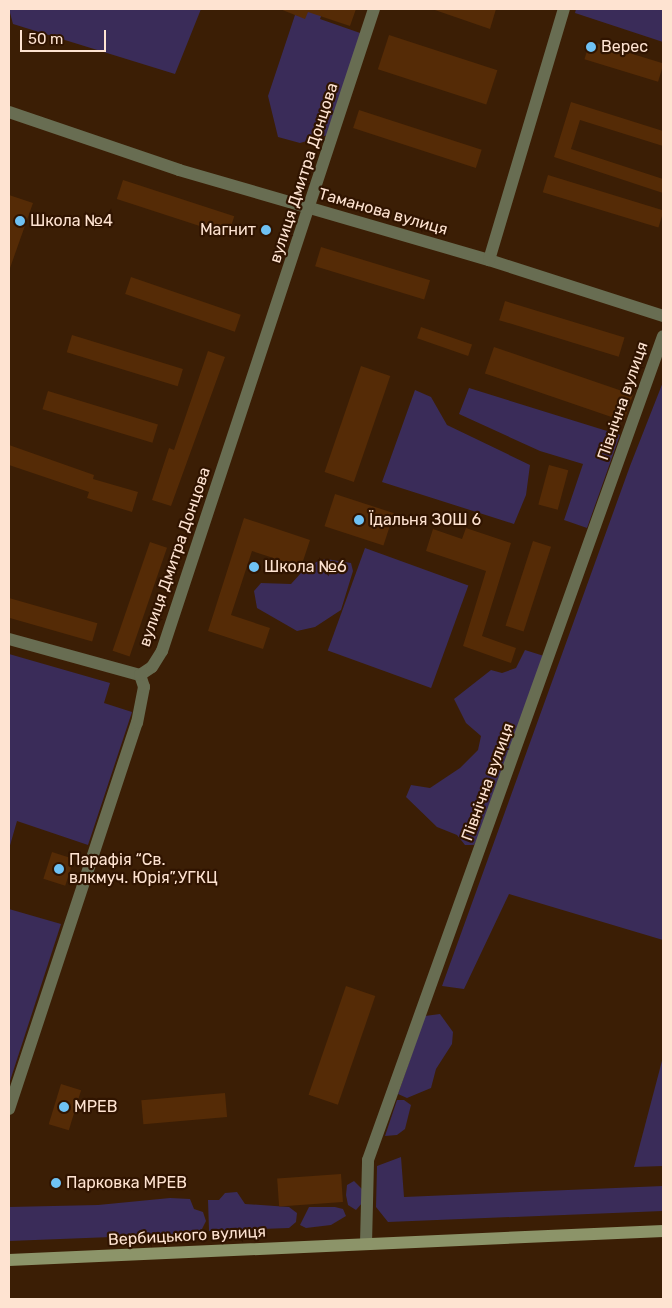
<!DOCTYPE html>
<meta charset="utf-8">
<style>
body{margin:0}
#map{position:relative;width:672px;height:1308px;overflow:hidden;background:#3b1e05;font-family:Rubik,sans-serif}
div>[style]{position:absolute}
.green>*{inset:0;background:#3a2c59;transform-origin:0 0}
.building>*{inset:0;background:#552b06;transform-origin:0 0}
.street>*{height:12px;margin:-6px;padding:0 6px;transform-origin:6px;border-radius:6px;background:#686d52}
.secondary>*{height:12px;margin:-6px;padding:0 6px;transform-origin:6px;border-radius:6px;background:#8c9469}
.dots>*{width:14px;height:14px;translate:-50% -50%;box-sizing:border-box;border:2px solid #301400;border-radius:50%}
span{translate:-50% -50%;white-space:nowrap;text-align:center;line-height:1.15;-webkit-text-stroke:4.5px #301400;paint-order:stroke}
.poi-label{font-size:16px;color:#fee3d1}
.left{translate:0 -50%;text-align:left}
.right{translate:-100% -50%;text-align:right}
.street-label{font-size:16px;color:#fee3d1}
.frame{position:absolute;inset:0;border:10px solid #fee3d1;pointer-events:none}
.scale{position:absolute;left:20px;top:30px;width:86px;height:22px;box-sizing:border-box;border:2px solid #fee3d1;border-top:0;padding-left:6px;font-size:15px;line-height:18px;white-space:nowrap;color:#fee3d1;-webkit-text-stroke:4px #301400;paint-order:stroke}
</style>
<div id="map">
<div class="green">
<i style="clip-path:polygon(9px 9px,201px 9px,175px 74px,13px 24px)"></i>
<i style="clip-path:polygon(297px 9px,324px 9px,320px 19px,363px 34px,331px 134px,300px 143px,278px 137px,268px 96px)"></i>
<i style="clip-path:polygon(576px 9px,663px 10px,663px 42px,575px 13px)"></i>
<i style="clip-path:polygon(663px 382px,663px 940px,509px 894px,464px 989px,442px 986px,630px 466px)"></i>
<i style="clip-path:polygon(469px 388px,620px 435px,587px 528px,564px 520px,583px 464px,540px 451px,459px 414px)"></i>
<i style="clip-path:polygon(415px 390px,431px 397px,447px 425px,530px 465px,526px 495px,514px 524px,382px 482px)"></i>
<i style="left:365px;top:548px;width:110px;height:109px;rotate:20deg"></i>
<i style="clip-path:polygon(326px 559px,351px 563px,353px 571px,341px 610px,315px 627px,297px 631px,257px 608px,254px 591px,261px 583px,291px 584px,301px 573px,310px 571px,316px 562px)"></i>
<i style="clip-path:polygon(525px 650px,544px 656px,480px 835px,474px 845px,465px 845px,457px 835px,437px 827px,406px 797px,411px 785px,430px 788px,460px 768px,478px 750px,481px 736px,466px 723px,454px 699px,491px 670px,502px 673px,516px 668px)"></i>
<i style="clip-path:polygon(9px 654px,110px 683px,104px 703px,132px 712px,88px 845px,17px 821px,9px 849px)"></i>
<i style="clip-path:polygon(9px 909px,61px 924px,9px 1084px)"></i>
<i style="clip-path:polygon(440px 1014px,453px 1032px,452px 1044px,436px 1069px,431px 1088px,407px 1098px,398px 1094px,425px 1016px)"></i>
<i style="clip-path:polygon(663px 1057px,663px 1166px,634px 1167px)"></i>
<i style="clip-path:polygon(397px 1100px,404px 1100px,411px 1105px,405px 1129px,397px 1135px,385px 1136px)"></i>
<i style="clip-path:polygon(401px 1157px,404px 1197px,663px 1186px,663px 1211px,388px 1222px,376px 1207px,377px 1166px)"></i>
<i style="clip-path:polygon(354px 1181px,363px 1190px,363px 1202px,356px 1210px,348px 1205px,346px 1195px,347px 1185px)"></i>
<i style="clip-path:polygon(237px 1192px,245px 1204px,289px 1207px,297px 1213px,296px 1222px,289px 1228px,209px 1231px,208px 1200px,219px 1200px,225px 1193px)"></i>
<i style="clip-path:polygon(170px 1198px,190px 1199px,194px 1209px,203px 1212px,206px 1221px,202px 1229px,189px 1234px,9px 1241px,9px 1207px,98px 1205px)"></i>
<i style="clip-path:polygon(309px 1207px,335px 1207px,343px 1209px,346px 1216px,331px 1225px,306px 1228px,300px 1225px)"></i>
</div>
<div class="building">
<i style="clip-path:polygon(280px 9px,356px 9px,350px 26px,308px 12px,305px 19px)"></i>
<i style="clip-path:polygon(432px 9px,496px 9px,490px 29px)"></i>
<i style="left:389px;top:35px;width:114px;height:36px;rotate:18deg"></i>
<i style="left:590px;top:41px;width:77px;height:19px;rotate:17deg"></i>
<i style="clip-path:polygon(571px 102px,663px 131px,663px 146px,580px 120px,571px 149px,663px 179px,663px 193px,554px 157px)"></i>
<i style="left:359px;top:110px;width:129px;height:19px;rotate:18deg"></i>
<i style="left:548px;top:175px;width:121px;height:18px;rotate:17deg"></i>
<i style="left:123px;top:180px;width:117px;height:20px;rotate:18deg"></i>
<i style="clip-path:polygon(9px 195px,33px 203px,10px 268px,9px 268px)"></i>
<i style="left:321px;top:247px;width:114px;height:20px;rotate:17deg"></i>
<i style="left:131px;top:277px;width:116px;height:18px;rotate:19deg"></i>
<i style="left:505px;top:301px;width:125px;height:20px;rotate:17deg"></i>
<i style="left:421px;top:327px;width:54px;height:12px;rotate:19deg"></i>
<i style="left:72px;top:335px;width:116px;height:18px;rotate:17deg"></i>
<i style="left:494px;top:347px;width:147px;height:28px;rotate:19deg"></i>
<i style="clip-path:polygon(208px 351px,225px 357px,171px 506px,152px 500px,169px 448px,174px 450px)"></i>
<i style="left:361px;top:366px;width:31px;height:112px;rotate:19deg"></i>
<i style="left:48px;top:391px;width:115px;height:19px;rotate:17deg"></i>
<i style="clip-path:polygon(9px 445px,94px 475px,93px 479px,138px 492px,132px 512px,87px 498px,89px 492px,9px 465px)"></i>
<i style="left:549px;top:465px;width:20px;height:41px;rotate:15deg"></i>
<i style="left:335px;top:494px;width:62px;height:34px;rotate:18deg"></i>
<i style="clip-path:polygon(244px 518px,310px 540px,301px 567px,252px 551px,231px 615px,270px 628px,263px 649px,208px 631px)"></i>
<i style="clip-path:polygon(466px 528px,511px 543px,482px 636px,516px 648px,511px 663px,463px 646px,486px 571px,426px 551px,433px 529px,462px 539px)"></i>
<i style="left:533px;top:541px;width:19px;height:89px;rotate:18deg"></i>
<i style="left:150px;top:542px;width:18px;height:115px;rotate:19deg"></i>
<i style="left:9px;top:598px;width:92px;height:19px;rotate:16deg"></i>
<i style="left:52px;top:852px;width:23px;height:28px;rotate:18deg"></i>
<i style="left:346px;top:986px;width:31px;height:115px;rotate:19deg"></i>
<i style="left:61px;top:1084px;width:21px;height:42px;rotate:17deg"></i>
<i style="left:225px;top:1093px;width:24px;height:84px;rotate:85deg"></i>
<i style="left:341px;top:1174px;width:28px;height:64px;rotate:86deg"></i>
</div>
<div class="street">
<i style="left:9px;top:112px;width:180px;rotate:18.8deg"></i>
<i style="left:179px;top:170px;width:323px;rotate:16.2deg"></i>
<i style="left:489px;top:260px;width:183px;rotate:17.8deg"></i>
<i style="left:489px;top:260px;width:262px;rotate:-73.4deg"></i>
<i style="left:9px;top:639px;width:136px;rotate:15.4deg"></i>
<i style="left:9px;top:1109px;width:407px;rotate:-71.7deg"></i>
<i style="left:137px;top:723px;width:37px;rotate:-79deg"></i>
<i style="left:144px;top:687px;width:13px;rotate:-108deg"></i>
<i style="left:140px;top:675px;width:14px;rotate:-34deg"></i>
<i style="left:152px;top:667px;width:19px;rotate:-58deg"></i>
<i style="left:162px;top:651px;width:676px;rotate:-71.73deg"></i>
<i style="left:366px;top:1244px;width:84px;rotate:-88.6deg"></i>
<i style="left:368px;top:1160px;width:875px;rotate:-70.3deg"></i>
</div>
<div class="secondary">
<i style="left:9px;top:1260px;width:655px;rotate:-2.54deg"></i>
</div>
<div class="dots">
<i style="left:591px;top:47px;background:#6fc2f4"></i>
<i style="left:20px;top:221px;background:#6fc2f4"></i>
<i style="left:266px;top:230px;background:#6fc2f4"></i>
<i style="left:359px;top:520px;background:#6fc2f4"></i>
<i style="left:254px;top:567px;background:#6fc2f4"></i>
<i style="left:59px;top:869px;background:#6fc2f4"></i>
<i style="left:64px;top:1107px;background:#6fc2f4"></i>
<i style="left:56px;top:1183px;background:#6fc2f4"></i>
</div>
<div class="poi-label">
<span class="left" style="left:601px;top:47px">Верес</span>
<span class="left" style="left:30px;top:221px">Школа №4</span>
<span class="right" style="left:256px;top:230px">Магнит</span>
<span class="left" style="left:369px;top:520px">Їдальня ЗОШ 6</span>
<span class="left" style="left:264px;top:567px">Школа №6</span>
<span class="left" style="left:69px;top:869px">Парафія “Св.<br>влкмуч. Юрія”,УГКЦ</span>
<span class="left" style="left:74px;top:1107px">МРЕВ</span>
<span class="left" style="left:66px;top:1183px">Парковка МРЕВ</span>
</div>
<div class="street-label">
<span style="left:304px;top:173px;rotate:-72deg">вулиця Дмитра Донцова</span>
<span style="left:383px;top:212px;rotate:16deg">Таманова вулиця</span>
<span style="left:623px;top:401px;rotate:-71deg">Північна вулиця</span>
<span style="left:175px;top:557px;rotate:-71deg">вулиця Дмитра Донцова</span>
<span style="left:488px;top:782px;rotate:-70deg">Північна вулиця</span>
<span style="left:187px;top:1236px;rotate:-3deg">Вербицького вулиця</span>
</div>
<div class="frame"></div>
<div class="scale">50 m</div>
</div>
